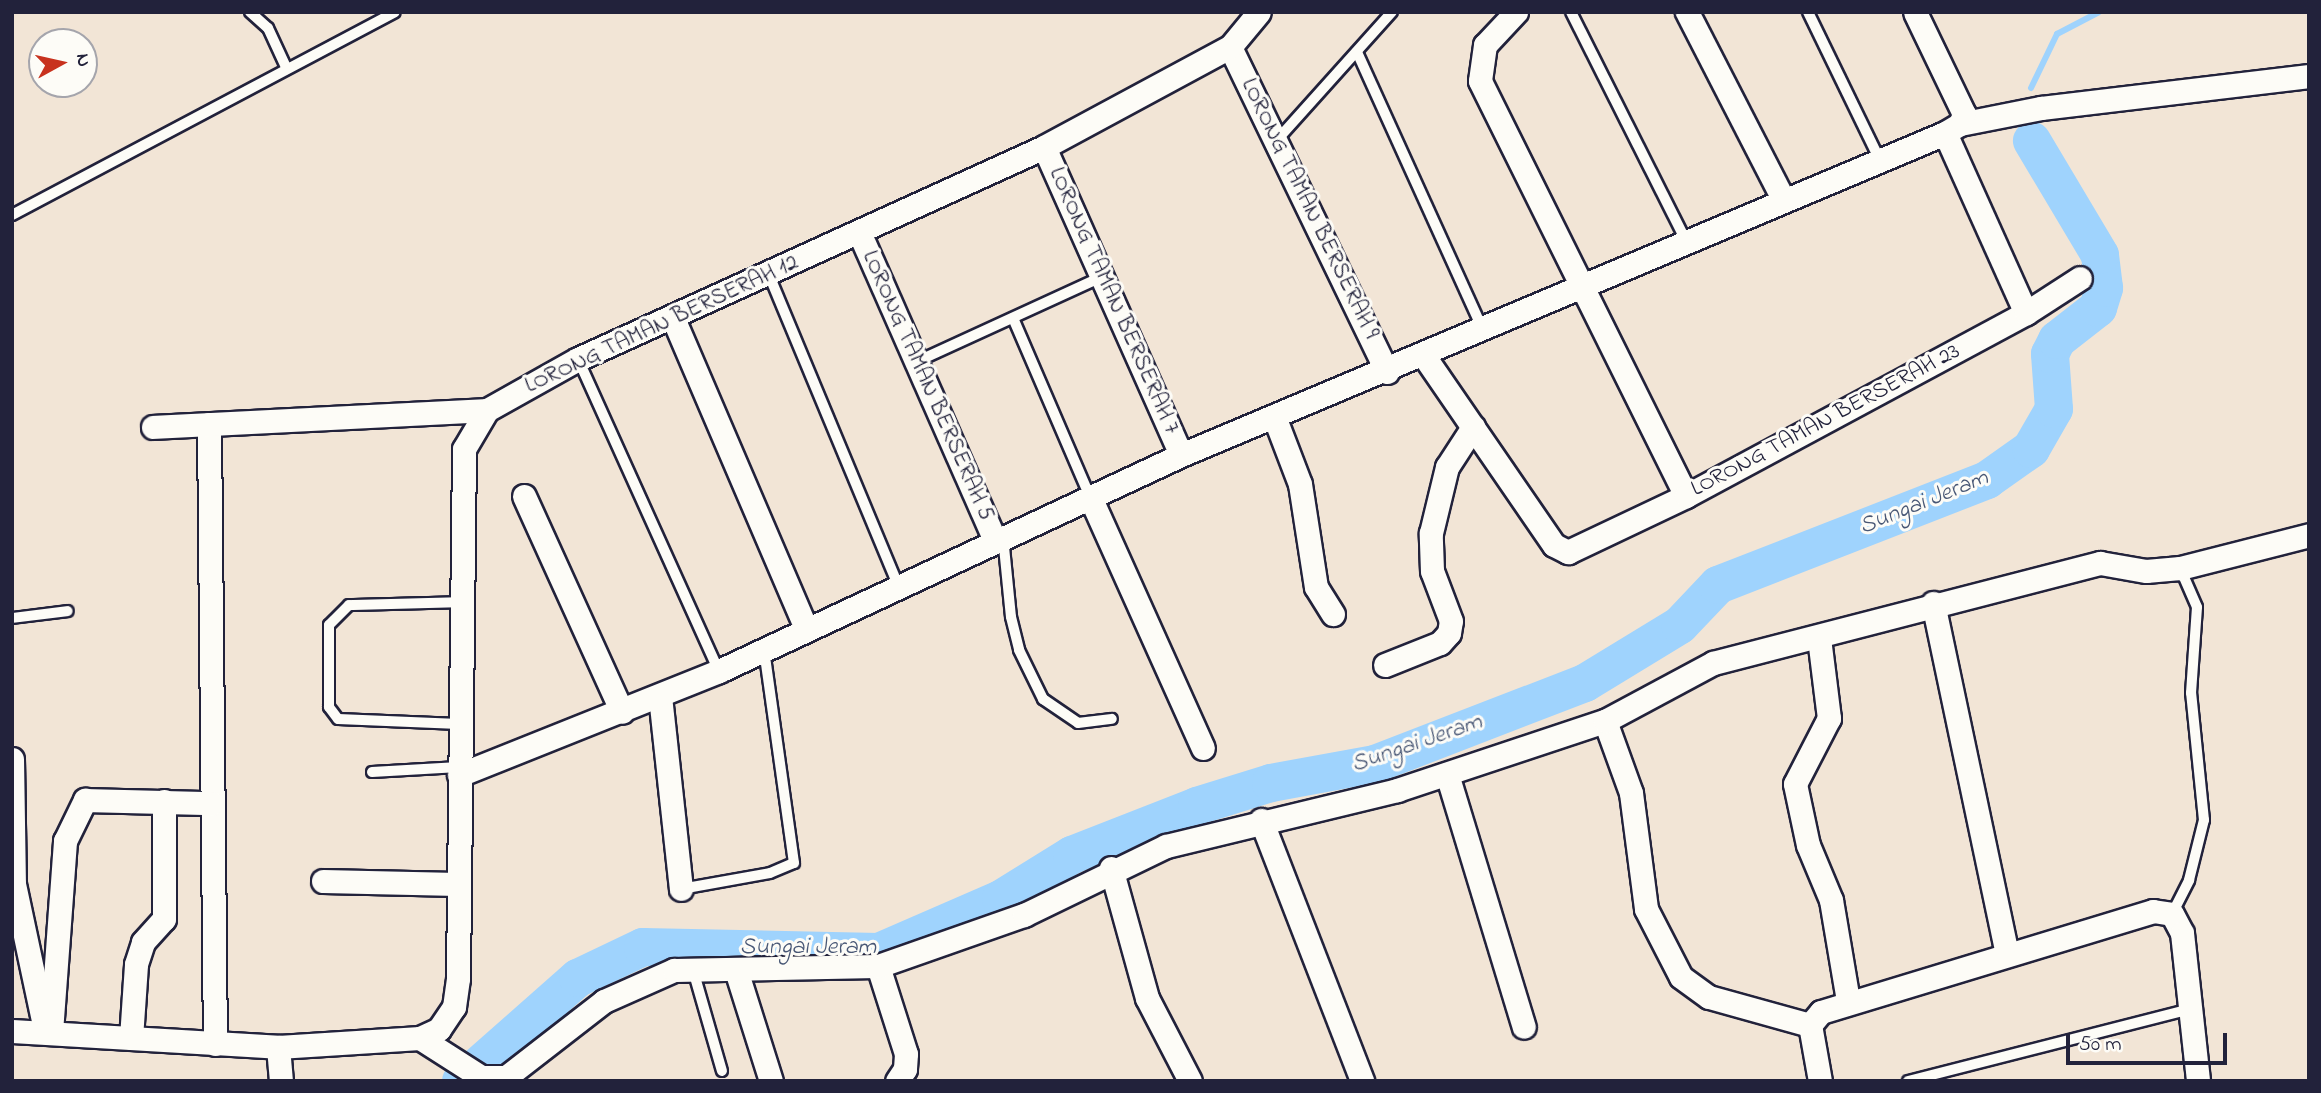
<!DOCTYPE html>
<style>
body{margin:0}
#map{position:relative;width:2321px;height:1093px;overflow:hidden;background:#f2e5d6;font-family:"Indie Flower",sans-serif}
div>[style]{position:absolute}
.stream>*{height:6px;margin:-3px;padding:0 3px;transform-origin:3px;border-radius:3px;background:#9fd3fd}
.river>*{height:38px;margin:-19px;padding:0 19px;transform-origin:19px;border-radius:19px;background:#9fd3fd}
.roads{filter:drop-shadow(2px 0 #22223b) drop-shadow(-2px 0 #22223b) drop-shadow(0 2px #22223b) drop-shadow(0 -2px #22223b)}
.service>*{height:10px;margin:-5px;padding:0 5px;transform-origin:5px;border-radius:5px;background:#fdfcf7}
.minor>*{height:23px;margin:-11.5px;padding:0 11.5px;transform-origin:11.5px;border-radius:11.5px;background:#fdfcf7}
span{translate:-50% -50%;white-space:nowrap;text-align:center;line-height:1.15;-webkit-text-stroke:6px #fdfcf7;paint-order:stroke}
.street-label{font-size:23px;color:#22223b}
.water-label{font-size:24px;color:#485775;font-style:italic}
.frame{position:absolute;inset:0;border:14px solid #22223b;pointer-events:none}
.north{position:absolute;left:28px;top:28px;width:70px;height:70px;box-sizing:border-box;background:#fdfcf7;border:2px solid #a5a5ac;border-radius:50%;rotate:82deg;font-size:19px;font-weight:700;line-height:28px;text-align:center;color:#22223b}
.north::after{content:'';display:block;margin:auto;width:24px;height:32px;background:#c8321e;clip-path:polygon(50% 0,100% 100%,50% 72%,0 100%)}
.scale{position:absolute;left:2066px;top:1033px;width:161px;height:32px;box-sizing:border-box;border:4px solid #22223b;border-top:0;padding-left:9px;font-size:21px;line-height:24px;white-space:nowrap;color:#22223b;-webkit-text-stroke:5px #fdfcf7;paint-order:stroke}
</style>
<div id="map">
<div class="stream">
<i style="left:2031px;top:88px;width:60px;rotate:-64.3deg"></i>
<i style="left:2057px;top:34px;width:47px;rotate:-27.6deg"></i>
</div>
<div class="river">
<i style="left:461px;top:1081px;width:156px;rotate:-41.4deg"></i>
<i style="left:578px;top:978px;width:72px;rotate:-25.5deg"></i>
<i style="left:643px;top:947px;width:236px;rotate:1.2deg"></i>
<i style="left:879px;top:952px;width:133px;rotate:-23.5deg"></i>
<i style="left:1001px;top:899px;width:84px;rotate:-31.8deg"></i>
<i style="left:1072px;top:855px;width:134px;rotate:-21.4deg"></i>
<i style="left:1197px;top:806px;width:77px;rotate:-17.3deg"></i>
<i style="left:1271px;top:783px;width:106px;rotate:-10.4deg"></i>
<i style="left:1375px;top:764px;width:225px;rotate:-21.1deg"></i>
<i style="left:1585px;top:683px;width:111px;rotate:-31.4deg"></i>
<i style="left:1680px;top:625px;width:55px;rotate:-46.5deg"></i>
<i style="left:1718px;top:585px;width:289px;rotate:-21.3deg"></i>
<i style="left:1987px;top:480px;width:54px;rotate:-35.2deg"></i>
<i style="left:2031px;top:449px;width:46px;rotate:-60.1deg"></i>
<i style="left:2054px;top:409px;width:55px;rotate:-94.2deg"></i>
<i style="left:2050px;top:354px;width:16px;rotate:-63deg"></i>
<i style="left:2057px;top:340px;width:52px;rotate:-38deg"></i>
<i style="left:2098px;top:308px;width:21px;rotate:-73deg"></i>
<i style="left:2104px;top:288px;width:33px;rotate:-97deg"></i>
<i style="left:2100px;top:255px;width:133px;rotate:-120.8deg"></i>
</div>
<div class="roads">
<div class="service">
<i style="left:250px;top:12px;width:24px;rotate:42deg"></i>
<i style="left:268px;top:28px;width:43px;rotate:65.2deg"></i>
<i style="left:1571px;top:12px;width:256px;rotate:63.3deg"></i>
<i style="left:1808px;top:12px;width:162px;rotate:64.1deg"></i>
<i style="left:1357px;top:52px;width:305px;rotate:65.6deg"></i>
<i style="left:1277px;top:140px;width:172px;rotate:-48.1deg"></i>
<i style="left:12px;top:215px;width:433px;rotate:-27.9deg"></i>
<i style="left:769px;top:275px;width:336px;rotate:67.4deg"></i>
<i style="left:1013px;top:318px;width:197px;rotate:66.7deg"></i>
<i style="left:578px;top:359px;width:342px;rotate:65.7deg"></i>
<i style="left:918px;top:361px;width:205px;rotate:-24.6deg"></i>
<i style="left:1003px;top:537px;width:80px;rotate:84.3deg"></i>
<i style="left:1011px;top:617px;width:34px;rotate:76deg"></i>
<i style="left:1019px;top:650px;width:55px;rotate:63.9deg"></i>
<i style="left:1043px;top:699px;width:42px;rotate:34.4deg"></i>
<i style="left:1078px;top:723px;width:34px;rotate:-7deg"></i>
<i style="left:12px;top:618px;width:56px;rotate:-7.1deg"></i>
<i style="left:459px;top:724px;width:121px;rotate:-177.6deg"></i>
<i style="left:338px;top:719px;width:15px;rotate:-127deg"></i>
<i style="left:329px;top:707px;width:82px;rotate:-90deg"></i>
<i style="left:329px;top:625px;width:28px;rotate:-45deg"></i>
<i style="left:349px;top:605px;width:112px;rotate:-1.5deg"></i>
<i style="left:372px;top:772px;width:87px;rotate:-3.3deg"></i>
<i style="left:681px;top:889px;width:90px;rotate:-10.2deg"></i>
<i style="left:770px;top:873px;width:26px;rotate:-23deg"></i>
<i style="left:794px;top:863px;width:215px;rotate:-98deg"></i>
<i style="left:2172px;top:914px;width:38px;rotate:-63deg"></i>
<i style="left:2189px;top:880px;width:62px;rotate:-76deg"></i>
<i style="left:2204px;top:820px;width:128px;rotate:-95.8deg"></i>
<i style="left:2191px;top:693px;width:86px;rotate:-86deg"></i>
<i style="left:2197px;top:607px;width:43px;rotate:-113.6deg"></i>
<i style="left:693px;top:970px;width:105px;rotate:74deg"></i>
<i style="left:1908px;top:1081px;width:292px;rotate:-14.3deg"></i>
</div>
<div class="minor">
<i style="left:1516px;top:12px;width:45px;rotate:133.2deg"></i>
<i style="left:1485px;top:45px;width:36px;rotate:98deg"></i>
<i style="left:1480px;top:81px;width:463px;rotate:63.6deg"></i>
<i style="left:1687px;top:12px;width:210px;rotate:62.8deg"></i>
<i style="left:1230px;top:47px;width:361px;rotate:64.2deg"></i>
<i style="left:1960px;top:124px;width:83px;rotate:-11.2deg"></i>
<i style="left:2041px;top:108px;width:270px;rotate:-6.8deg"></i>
<i style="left:1945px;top:133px;width:197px;rotate:65.8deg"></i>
<i style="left:1044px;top:147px;width:337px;rotate:66deg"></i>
<i style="left:859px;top:232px;width:337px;rotate:66.2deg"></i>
<i style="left:673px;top:318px;width:337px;rotate:66.8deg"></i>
<i style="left:1424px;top:356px;width:229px;rotate:55.5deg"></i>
<i style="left:1554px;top:545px;width:16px;rotate:27deg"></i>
<i style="left:1568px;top:552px;width:131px;rotate:-25.4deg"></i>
<i style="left:1686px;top:496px;width:386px;rotate:-28.3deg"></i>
<i style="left:2026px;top:313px;width:64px;rotate:-32.9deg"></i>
<i style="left:1274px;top:416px;width:73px;rotate:69.1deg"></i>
<i style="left:1300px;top:484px;width:104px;rotate:81.2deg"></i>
<i style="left:1316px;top:587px;width:32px;rotate:58deg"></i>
<i style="left:209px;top:424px;width:620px;rotate:89.45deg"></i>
<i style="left:153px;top:427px;width:334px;rotate:-2.9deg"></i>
<i style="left:524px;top:496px;width:237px;rotate:65.6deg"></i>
<i style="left:1091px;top:499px;width:273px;rotate:65.8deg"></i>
<i style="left:1933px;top:603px;width:359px;rotate:78.1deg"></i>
<i style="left:1819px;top:638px;width:81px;rotate:82.9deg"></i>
<i style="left:1829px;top:718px;width:74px;rotate:117.3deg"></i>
<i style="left:1795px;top:784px;width:62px;rotate:78deg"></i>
<i style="left:1808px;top:845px;width:60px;rotate:67.3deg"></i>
<i style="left:1831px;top:900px;width:102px;rotate:80.4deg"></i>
<i style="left:1385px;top:665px;width:59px;rotate:-21.8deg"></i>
<i style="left:1440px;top:643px;width:13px;rotate:-48deg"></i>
<i style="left:1449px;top:633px;width:12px;rotate:-81deg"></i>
<i style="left:1451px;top:621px;width:53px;rotate:-110.8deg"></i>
<i style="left:1432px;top:571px;width:38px;rotate:-92deg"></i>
<i style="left:1431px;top:533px;width:68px;rotate:-76.4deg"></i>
<i style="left:1447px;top:467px;width:48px;rotate:-57deg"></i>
<i style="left:660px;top:696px;width:194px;rotate:83.8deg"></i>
<i style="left:1605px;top:721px;width:77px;rotate:70.1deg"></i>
<i style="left:1631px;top:793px;width:117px;rotate:82.6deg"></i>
<i style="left:1646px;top:909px;width:76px;rotate:62.8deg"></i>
<i style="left:1681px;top:977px;width:34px;rotate:36deg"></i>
<i style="left:1709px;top:997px;width:105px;rotate:15.5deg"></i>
<i style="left:12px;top:759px;width:125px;rotate:89.1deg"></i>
<i style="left:14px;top:884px;width:144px;rotate:78deg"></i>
<i style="left:1447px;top:774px;width:264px;rotate:73.1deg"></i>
<i style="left:459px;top:775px;width:280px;rotate:-21.8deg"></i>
<i style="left:719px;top:671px;width:510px;rotate:-25.06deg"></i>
<i style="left:1181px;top:455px;width:829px;rotate:-22.85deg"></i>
<i style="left:1945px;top:133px;width:17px;rotate:-31deg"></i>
<i style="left:1960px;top:124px;width:11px;rotate:-68deg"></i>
<i style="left:1964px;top:114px;width:113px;rotate:-115.7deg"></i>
<i style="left:1261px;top:820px;width:280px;rotate:68.8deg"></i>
<i style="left:1111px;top:868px;width:135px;rotate:74.5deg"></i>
<i style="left:1147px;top:998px;width:93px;rotate:62.6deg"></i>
<i style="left:323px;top:881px;width:134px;rotate:1.3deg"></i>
<i style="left:878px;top:966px;width:92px;rotate:72.3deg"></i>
<i style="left:906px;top:1054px;width:15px;rotate:94deg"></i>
<i style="left:905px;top:1069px;width:14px;rotate:124deg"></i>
<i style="left:736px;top:970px;width:116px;rotate:72.5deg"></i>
<i style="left:12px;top:1031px;width:266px;rotate:3.4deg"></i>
<i style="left:278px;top:1047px;width:142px;rotate:-3.6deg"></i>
<i style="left:420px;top:1038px;width:72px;rotate:32.6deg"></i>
<i style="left:481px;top:1077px;width:25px"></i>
<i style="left:506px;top:1077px;width:124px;rotate:-37.8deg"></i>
<i style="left:604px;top:1001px;width:77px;rotate:-23.9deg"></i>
<i style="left:674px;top:970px;width:204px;rotate:-1.1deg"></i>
<i style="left:878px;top:966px;width:155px;rotate:-19.3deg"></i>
<i style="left:1024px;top:915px;width:158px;rotate:-25.9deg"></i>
<i style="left:1166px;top:846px;width:238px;rotate:-13.6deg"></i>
<i style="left:1397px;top:790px;width:219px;rotate:-18.4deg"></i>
<i style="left:1605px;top:721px;width:123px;rotate:-28.2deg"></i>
<i style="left:1713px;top:663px;width:400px;rotate:-14.5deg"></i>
<i style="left:2100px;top:563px;width:47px;rotate:9.9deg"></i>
<i style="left:2146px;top:571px;width:34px;rotate:-5deg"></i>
<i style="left:2180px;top:568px;width:133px;rotate:-14.3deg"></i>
<i style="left:51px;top:1032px;width:192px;rotate:-85.8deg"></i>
<i style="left:65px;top:841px;width:46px;rotate:-64deg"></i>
<i style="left:85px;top:800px;width:127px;rotate:1.4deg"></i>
<i style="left:131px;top:1038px;width:74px;rotate:-86.1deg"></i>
<i style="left:136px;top:964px;width:23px;rotate:-72deg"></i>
<i style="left:143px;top:942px;width:31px;rotate:-48deg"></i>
<i style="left:164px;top:919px;width:118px;rotate:-90deg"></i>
<i style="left:420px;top:1038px;width:21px;rotate:-25deg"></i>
<i style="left:439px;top:1029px;width:27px;rotate:-56deg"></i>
<i style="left:454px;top:1007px;width:29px;rotate:-82deg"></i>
<i style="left:458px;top:978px;width:529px;rotate:-89.35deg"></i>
<i style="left:464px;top:449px;width:45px;rotate:-59.5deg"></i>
<i style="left:487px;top:410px;width:104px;rotate:-29.3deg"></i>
<i style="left:578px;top:359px;width:512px;rotate:-24.46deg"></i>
<i style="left:1044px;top:147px;width:211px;rotate:-28.3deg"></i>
<i style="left:1230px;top:47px;width:45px;rotate:-50.4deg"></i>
<i style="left:278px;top:1047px;width:34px;rotate:85deg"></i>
<i style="left:1820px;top:1081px;width:57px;rotate:-100.1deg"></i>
<i style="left:1810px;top:1025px;width:17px;rotate:-50deg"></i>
<i style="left:1821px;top:1012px;width:347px;rotate:-16.9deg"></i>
<i style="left:2153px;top:911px;width:19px;rotate:9deg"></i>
<i style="left:2172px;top:914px;width:21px;rotate:62deg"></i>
<i style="left:2182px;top:933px;width:149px;rotate:83.8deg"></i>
</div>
</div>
<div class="street-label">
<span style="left:1309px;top:209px;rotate:64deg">LORONG TAMAN BERSERAH 9</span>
<span style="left:1113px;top:301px;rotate:66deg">LORONG TAMAN BERSERAH 7</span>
<span style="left:662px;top:325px;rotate:-25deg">LORONG TAMAN BERSERAH 12</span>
<span style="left:927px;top:386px;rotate:66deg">LORONG TAMAN BERSERAH 5</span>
<span style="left:1826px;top:421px;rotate:-28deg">LORONG TAMAN BERSERAH 23</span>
</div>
<div class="water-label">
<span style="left:1924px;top:503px;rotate:-22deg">Sungai Jeram</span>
<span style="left:1417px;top:744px;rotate:-19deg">Sungai Jeram</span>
<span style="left:808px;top:948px">Sungai Jeram</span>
</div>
<div class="frame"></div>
<div class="north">N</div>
<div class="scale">50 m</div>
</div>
